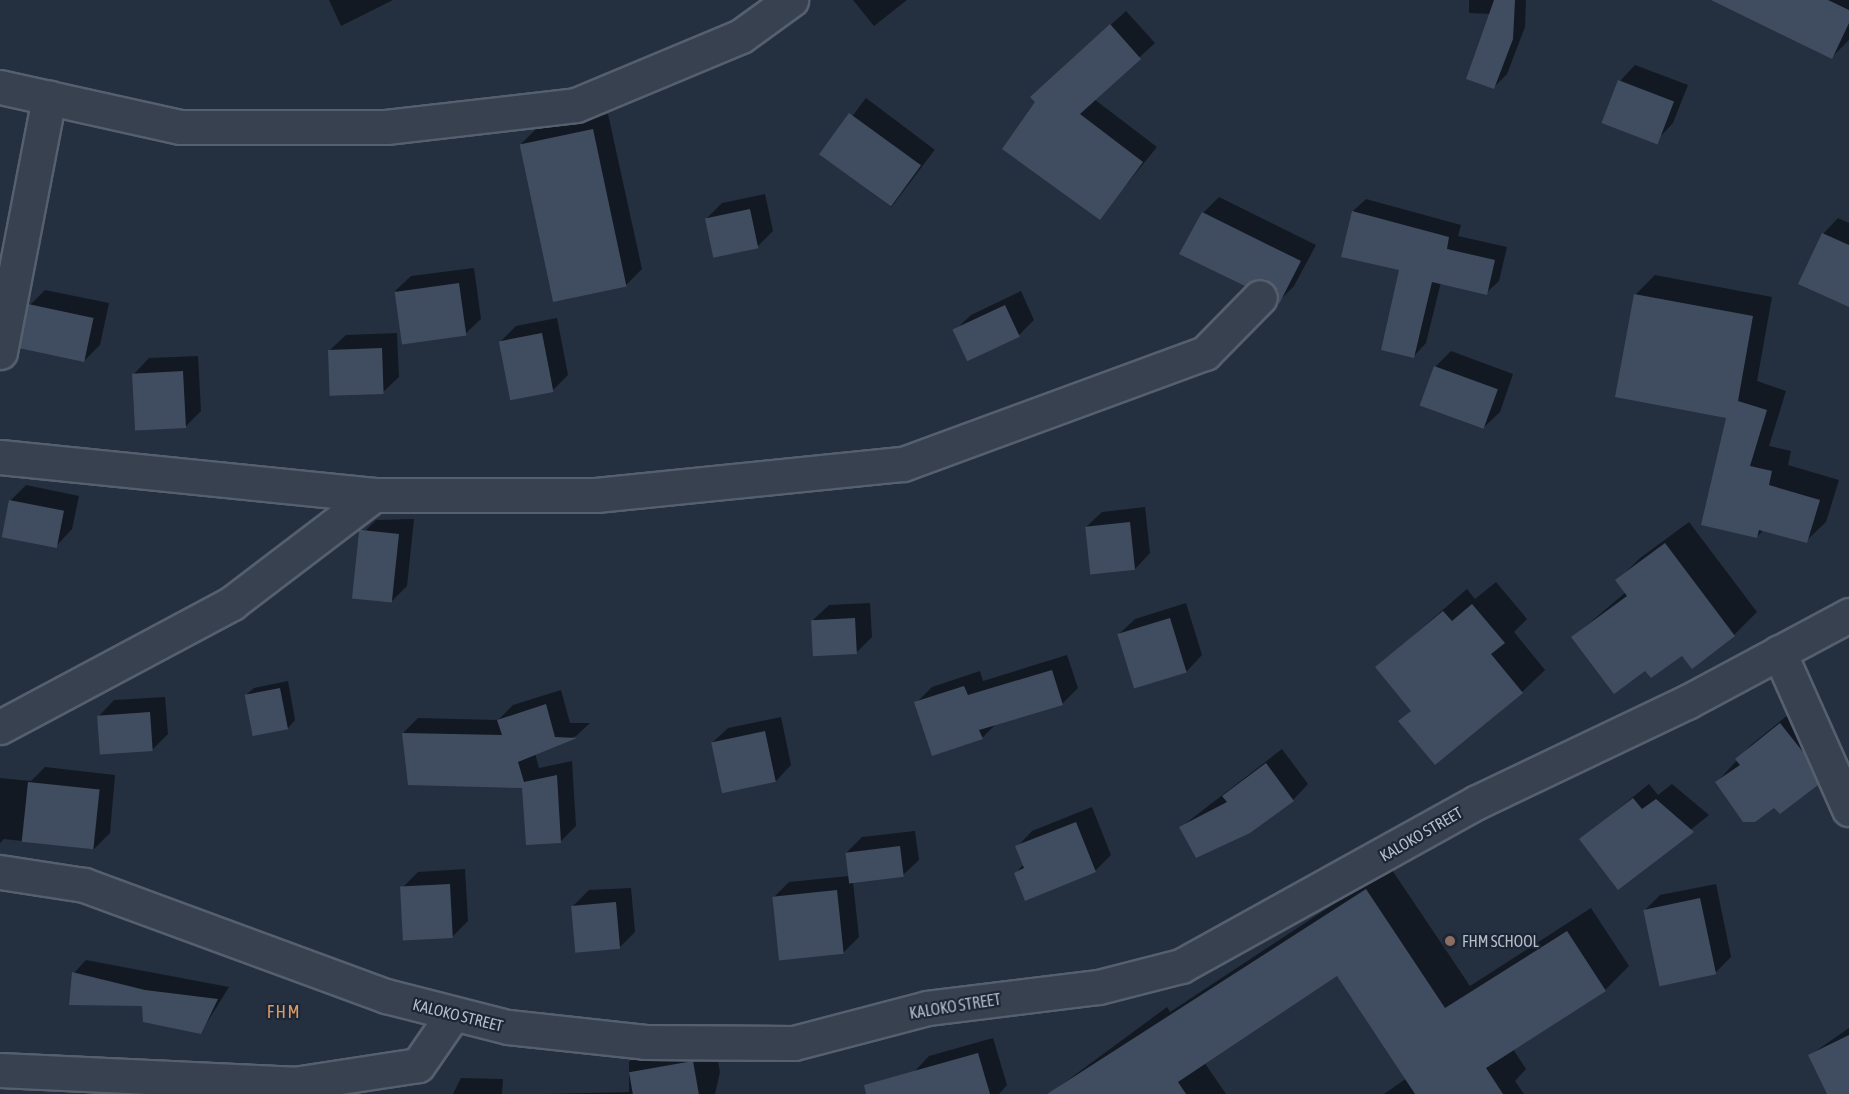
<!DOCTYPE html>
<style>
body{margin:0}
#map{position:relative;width:1849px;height:1094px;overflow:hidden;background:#242f40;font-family:"Asap Condensed",sans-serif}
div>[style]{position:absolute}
.shadow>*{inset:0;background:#0007;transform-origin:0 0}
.building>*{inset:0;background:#404d60;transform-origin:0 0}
.roads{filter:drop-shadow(2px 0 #565f6e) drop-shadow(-2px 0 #565f6e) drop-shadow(0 2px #565f6e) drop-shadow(0 -2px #565f6e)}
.minor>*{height:33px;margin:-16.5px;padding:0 16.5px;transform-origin:16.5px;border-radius:16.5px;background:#384150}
.dots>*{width:16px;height:16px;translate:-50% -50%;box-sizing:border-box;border:3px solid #1d2635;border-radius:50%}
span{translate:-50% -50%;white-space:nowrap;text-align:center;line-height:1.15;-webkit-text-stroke:4.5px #1d2635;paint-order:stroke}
.street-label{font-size:16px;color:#b5bdcb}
.poi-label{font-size:16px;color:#b5bdcb}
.left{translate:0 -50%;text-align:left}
.neighbourhood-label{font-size:18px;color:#d99962;letter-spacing:1.5px}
</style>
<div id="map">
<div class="shadow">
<i style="clip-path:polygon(329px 0,393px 0,341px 26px)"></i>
<i style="clip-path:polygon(853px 0,907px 0,874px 26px)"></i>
<i style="clip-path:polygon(1469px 0,1526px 0,1525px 27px,1507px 74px,1494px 87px,1491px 14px,1469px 13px)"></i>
<i style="clip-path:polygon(1745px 0,1849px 0,1849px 40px,1832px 57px)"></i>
<i style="clip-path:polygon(1126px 11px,1155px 43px,1094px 99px,1157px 147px,1099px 218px,1037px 102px,1047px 82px)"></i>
<i style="clip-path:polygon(1635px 65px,1688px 85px,1673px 123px,1658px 139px,1604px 122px,1620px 81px)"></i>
<i style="left:866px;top:98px;width:86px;height:72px;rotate:37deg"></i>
<i style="clip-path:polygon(608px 114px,642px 269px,626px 285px,521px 144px,537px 128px)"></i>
<i style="clip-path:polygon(765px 194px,773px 231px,758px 246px,706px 219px,722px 203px)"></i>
<i style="clip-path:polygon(1219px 197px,1316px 245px,1294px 286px,1280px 300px,1279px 291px,1203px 213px)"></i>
<i style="clip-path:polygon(1366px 199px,1461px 225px,1458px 236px,1507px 247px,1499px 281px,1486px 293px,1441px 282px,1426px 343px,1414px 356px,1401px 269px,1353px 211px)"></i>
<i style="clip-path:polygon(1838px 218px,1849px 223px,1849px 298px,1823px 234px)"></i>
<i style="clip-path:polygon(474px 268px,481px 319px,465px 334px,395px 291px,411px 276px)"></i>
<i style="clip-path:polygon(1655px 275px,1772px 297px,1757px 381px,1786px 391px,1769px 446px,1791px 451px,1788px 465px,1839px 480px,1826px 522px,1806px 541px,1764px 529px,1757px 537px,1728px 417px,1635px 295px)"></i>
<i style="clip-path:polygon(45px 290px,109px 303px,100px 345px,85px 360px,30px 305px)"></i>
<i style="clip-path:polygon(1021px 291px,1034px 320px,1019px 335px,955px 330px,971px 315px)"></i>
<i style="clip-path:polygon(557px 318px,568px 375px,552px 391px,500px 342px,516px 326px)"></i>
<i style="clip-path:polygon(397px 333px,399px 377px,383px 392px,330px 350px,346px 335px)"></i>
<i style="clip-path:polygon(1451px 351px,1513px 374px,1500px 412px,1484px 427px,1435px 367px)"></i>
<i style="clip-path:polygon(198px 356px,201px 411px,186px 426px,134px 374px,149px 358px)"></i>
<i style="clip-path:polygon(26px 485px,79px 496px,72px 529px,57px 545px,10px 501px)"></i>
<i style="clip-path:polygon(1145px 507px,1150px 553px,1135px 569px,1086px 527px,1102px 512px)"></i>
<i style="clip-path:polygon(414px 519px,407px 586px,391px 602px,360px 536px,376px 520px)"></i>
<i style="clip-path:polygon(1689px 522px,1757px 612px,1734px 635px,1646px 669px,1573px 637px,1626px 592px,1617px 581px,1640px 558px)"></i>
<i style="clip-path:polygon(1496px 582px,1527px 619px,1514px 632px,1545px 670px,1522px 692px,1400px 721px,1412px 710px,1377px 667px,1467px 589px,1475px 599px)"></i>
<i style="clip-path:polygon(870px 603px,872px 637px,857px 652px,813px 620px,829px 605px)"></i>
<i style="clip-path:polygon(1186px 603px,1202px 655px,1187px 671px,1119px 634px,1135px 619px)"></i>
<i style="clip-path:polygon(1067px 655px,1078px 688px,1062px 704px,997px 723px,982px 738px,916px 703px,932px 687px,980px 671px,983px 681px)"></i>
<i style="clip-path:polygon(288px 681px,295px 720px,288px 728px,246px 695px,254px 688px)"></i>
<i style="clip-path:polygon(561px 690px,570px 723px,590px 723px,576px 736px,535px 753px,539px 768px,572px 761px,576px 826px,560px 842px,523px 787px,403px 733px,418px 718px,498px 720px,513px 705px)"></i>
<i style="clip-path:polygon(165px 697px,168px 734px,152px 750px,99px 716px,114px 700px)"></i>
<i style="clip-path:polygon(1794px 710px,1831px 769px,1817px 783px,1775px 806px,1717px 782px,1751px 745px)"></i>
<i style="clip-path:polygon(781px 717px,791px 765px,776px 781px,712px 743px,728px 728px)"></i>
<i style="clip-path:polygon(1282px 749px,1308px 784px,1293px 800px,1181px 827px)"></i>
<i style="clip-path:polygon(45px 767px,115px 775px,110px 833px,94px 849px,4px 839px,0 843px,0 778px,31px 781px)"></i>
<i style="clip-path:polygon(1649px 784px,1658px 795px,1672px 784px,1709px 815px,1618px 888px,1581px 839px)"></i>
<i style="clip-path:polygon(1092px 807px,1111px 855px,1096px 870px,1026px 899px,1016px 873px,1024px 864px,1017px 847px,1032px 831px)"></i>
<i style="clip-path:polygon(915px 831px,919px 860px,903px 875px,853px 882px,859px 937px,843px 953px,773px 898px,789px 882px,849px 876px,846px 853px,862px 837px)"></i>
<i style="clip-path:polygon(1390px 867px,1470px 986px,1591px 908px,1629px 966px,1605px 990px,1513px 1049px,1526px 1069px,1515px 1081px,1524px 1094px,1384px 1094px,1407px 1078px,1337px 974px,1204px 1062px,1226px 1094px,1049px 1094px,1167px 1007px,1170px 1012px)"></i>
<i style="clip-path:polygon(465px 869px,468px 921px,452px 937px,402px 888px,418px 872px)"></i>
<i style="clip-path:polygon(1716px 884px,1731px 957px,1715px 973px,1645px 910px,1660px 895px)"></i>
<i style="clip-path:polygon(631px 888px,635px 932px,619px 948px,573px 906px,589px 890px)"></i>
<i style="clip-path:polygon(86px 960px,229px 987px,201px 1032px,74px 973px)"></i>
<i style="clip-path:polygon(1849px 1028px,1849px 1094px,1829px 1094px,1810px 1055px)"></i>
<i style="clip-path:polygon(993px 1038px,1007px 1085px,999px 1094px,920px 1094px,914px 1072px,929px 1056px)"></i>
<i style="clip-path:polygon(714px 1040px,720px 1072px,715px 1094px,548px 1094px,629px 1092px,629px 1062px,651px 1041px)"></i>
<i style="clip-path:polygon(461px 1078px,503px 1079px,502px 1094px,453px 1094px)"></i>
</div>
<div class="building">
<i style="clip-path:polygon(1494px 0,1515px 0,1513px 39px,1494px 89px,1466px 79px)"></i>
<i style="clip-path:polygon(1711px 0,1828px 0,1849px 10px,1849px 23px,1832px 59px)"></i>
<i style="clip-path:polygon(1110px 24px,1141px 59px,1080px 114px,1143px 162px,1100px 220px,1002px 149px,1035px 102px,1030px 97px)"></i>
<i style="left:1618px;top:80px;width:60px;height:46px;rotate:21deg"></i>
<i style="left:849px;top:113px;width:89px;height:51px;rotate:36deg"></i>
<i style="left:593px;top:129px;width:161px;height:75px;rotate:78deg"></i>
<i style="left:750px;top:209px;width:40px;height:46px;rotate:78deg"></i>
<i style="clip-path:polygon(1352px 211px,1449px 237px,1447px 249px,1495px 260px,1487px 295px,1432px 282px,1414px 358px,1381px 350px,1399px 270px,1341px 257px)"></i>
<i style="clip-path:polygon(1202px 212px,1301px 261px,1279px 304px,1278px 291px,1265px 279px,1245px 286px,1179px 254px)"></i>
<i style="clip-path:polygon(1822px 233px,1849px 245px,1849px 307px,1798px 284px)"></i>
<i style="left:459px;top:283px;width:53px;height:65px;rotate:82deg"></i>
<i style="clip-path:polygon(1634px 294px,1753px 316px,1738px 401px,1767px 410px,1750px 466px,1772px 471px,1769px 485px,1820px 500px,1807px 543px,1759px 530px,1757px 538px,1701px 525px,1726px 418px,1615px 397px)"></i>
<i style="left:28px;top:304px;width:67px;height:45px;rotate:12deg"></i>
<i style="left:1005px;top:305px;width:35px;height:58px;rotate:65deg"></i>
<i style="left:542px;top:333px;width:60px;height:44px;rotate:79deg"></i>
<i style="left:382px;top:348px;width:46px;height:54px;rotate:88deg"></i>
<i style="left:1434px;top:366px;width:68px;height:42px;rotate:20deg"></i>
<i style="left:183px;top:371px;width:57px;height:51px;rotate:87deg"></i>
<i style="left:9px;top:500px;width:56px;height:38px;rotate:11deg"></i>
<i style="left:1130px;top:522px;width:48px;height:45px;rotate:84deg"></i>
<i style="left:399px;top:534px;width:69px;height:40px;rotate:96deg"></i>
<i style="clip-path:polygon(1665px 543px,1735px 636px,1692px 669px,1682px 656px,1651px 678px,1645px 671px,1614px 694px,1571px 637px,1627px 596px,1615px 580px)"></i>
<i style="clip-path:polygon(1472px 604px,1505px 643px,1491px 654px,1523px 693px,1435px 765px,1398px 721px,1411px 711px,1375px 667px,1443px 611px,1452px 621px)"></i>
<i style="left:855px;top:618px;width:36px;height:44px;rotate:87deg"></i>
<i style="left:1170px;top:618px;width:57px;height:55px;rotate:73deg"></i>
<i style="clip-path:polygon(1052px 670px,1063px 705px,979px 730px,983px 739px,932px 756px,914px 702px,964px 686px,968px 695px)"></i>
<i style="left:280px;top:688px;width:42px;height:36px;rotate:79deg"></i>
<i style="clip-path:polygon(546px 704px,555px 737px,577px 738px,518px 762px,524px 782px,557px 775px,561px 843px,526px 845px,522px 788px,408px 785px,402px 733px,502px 735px,497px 720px)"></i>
<i style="left:150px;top:712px;width:39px;height:53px;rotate:86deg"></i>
<i style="clip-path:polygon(1780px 723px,1803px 752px,1818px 785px,1780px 814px,1774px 808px,1755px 822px,1743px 822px,1715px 782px,1740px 765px,1735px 759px)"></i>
<i style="left:765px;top:731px;width:52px;height:55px;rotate:78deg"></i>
<i style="clip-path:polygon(1266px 763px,1294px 801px,1250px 833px,1196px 858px,1179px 827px,1227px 802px,1222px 796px)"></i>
<i style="left:28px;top:782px;width:72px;height:60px;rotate:6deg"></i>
<i style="clip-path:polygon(1633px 798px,1642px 809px,1656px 799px,1694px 832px,1618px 890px,1579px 839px)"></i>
<i style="clip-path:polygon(1076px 822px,1096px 872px,1025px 901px,1014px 873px,1024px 868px,1015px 846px)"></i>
<i style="left:900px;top:846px;width:31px;height:55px;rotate:83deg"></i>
<i style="left:450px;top:884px;width:54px;height:50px;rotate:87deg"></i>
<i style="clip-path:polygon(1366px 889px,1445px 1008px,1567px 931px,1606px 991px,1486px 1068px,1503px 1094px,1415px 1094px,1337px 976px,1178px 1082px,1186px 1094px,1047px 1094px)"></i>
<i style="left:837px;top:890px;width:64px;height:65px;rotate:84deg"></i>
<i style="left:1700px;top:898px;width:78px;height:58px;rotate:78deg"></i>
<i style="left:616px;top:902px;width:47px;height:45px;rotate:85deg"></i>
<i style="clip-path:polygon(72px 972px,145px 990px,218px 999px,201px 1034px,143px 1022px,142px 1006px,69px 1005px)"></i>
<i style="clip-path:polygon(1849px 1035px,1849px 1094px,1827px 1094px,1808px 1055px)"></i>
<i style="clip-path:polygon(978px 1053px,990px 1094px,866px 1094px,864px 1085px)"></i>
<i style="left:693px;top:1061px;width:34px;height:65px;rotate:80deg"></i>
</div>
<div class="roads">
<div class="minor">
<i style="left:0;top:87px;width:185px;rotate:12.5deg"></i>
<i style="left:181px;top:127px;width:205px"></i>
<i style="left:386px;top:127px;width:191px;rotate:-6.6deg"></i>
<i style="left:576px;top:105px;width:179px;rotate:-22.7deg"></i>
<i style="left:741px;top:36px;width:62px;rotate:-35.8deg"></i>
<i style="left:0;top:352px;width:259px;rotate:-79.1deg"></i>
<i style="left:0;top:457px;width:376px;rotate:5.8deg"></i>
<i style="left:374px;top:495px;width:222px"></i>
<i style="left:596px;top:495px;width:309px;rotate:-5.8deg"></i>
<i style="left:903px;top:464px;width:322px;rotate:-20.2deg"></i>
<i style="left:1205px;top:353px;width:78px;rotate:-45.5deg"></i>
<i style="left:1779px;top:652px;width:172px;rotate:66deg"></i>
<i style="left:0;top:727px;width:263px;rotate:-28.1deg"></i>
<i style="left:232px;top:603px;width:178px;rotate:-37.3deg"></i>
<i style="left:0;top:872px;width:85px;rotate:8.8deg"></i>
<i style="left:84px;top:885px;width:322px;rotate:20.2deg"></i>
<i style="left:386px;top:996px;width:126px;rotate:14.3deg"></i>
<i style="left:508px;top:1027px;width:138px;rotate:6.2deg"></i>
<i style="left:645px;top:1042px;width:149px;rotate:0.4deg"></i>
<i style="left:794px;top:1043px;width:138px;rotate:-14.7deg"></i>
<i style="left:927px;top:1008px;width:173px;rotate:-7deg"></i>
<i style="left:1099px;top:987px;width:85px;rotate:-14.4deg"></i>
<i style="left:1181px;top:966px;width:338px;rotate:-29deg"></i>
<i style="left:1477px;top:802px;width:233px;rotate:-25.5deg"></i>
<i style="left:1687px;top:702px;width:184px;rotate:-28.2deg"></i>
<i style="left:0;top:1070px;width:294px;rotate:2.7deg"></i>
<i style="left:294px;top:1084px;width:125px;rotate:-8.7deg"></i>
<i style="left:418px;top:1065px;width:62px;rotate:-55.5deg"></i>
</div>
</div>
<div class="dots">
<i style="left:1450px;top:941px;background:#8d6e63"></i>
</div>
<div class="street-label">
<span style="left:1421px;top:834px;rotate:-30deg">KALOKO STREET</span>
<span style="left:955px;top:1006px;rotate:-9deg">KALOKO STREET</span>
<span style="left:458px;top:1015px;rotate:14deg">KALOKO STREET</span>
</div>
<div class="poi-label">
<span class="left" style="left:1462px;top:941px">FHM SCHOOL</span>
</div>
<div class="neighbourhood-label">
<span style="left:284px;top:1012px">FHM</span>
</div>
</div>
